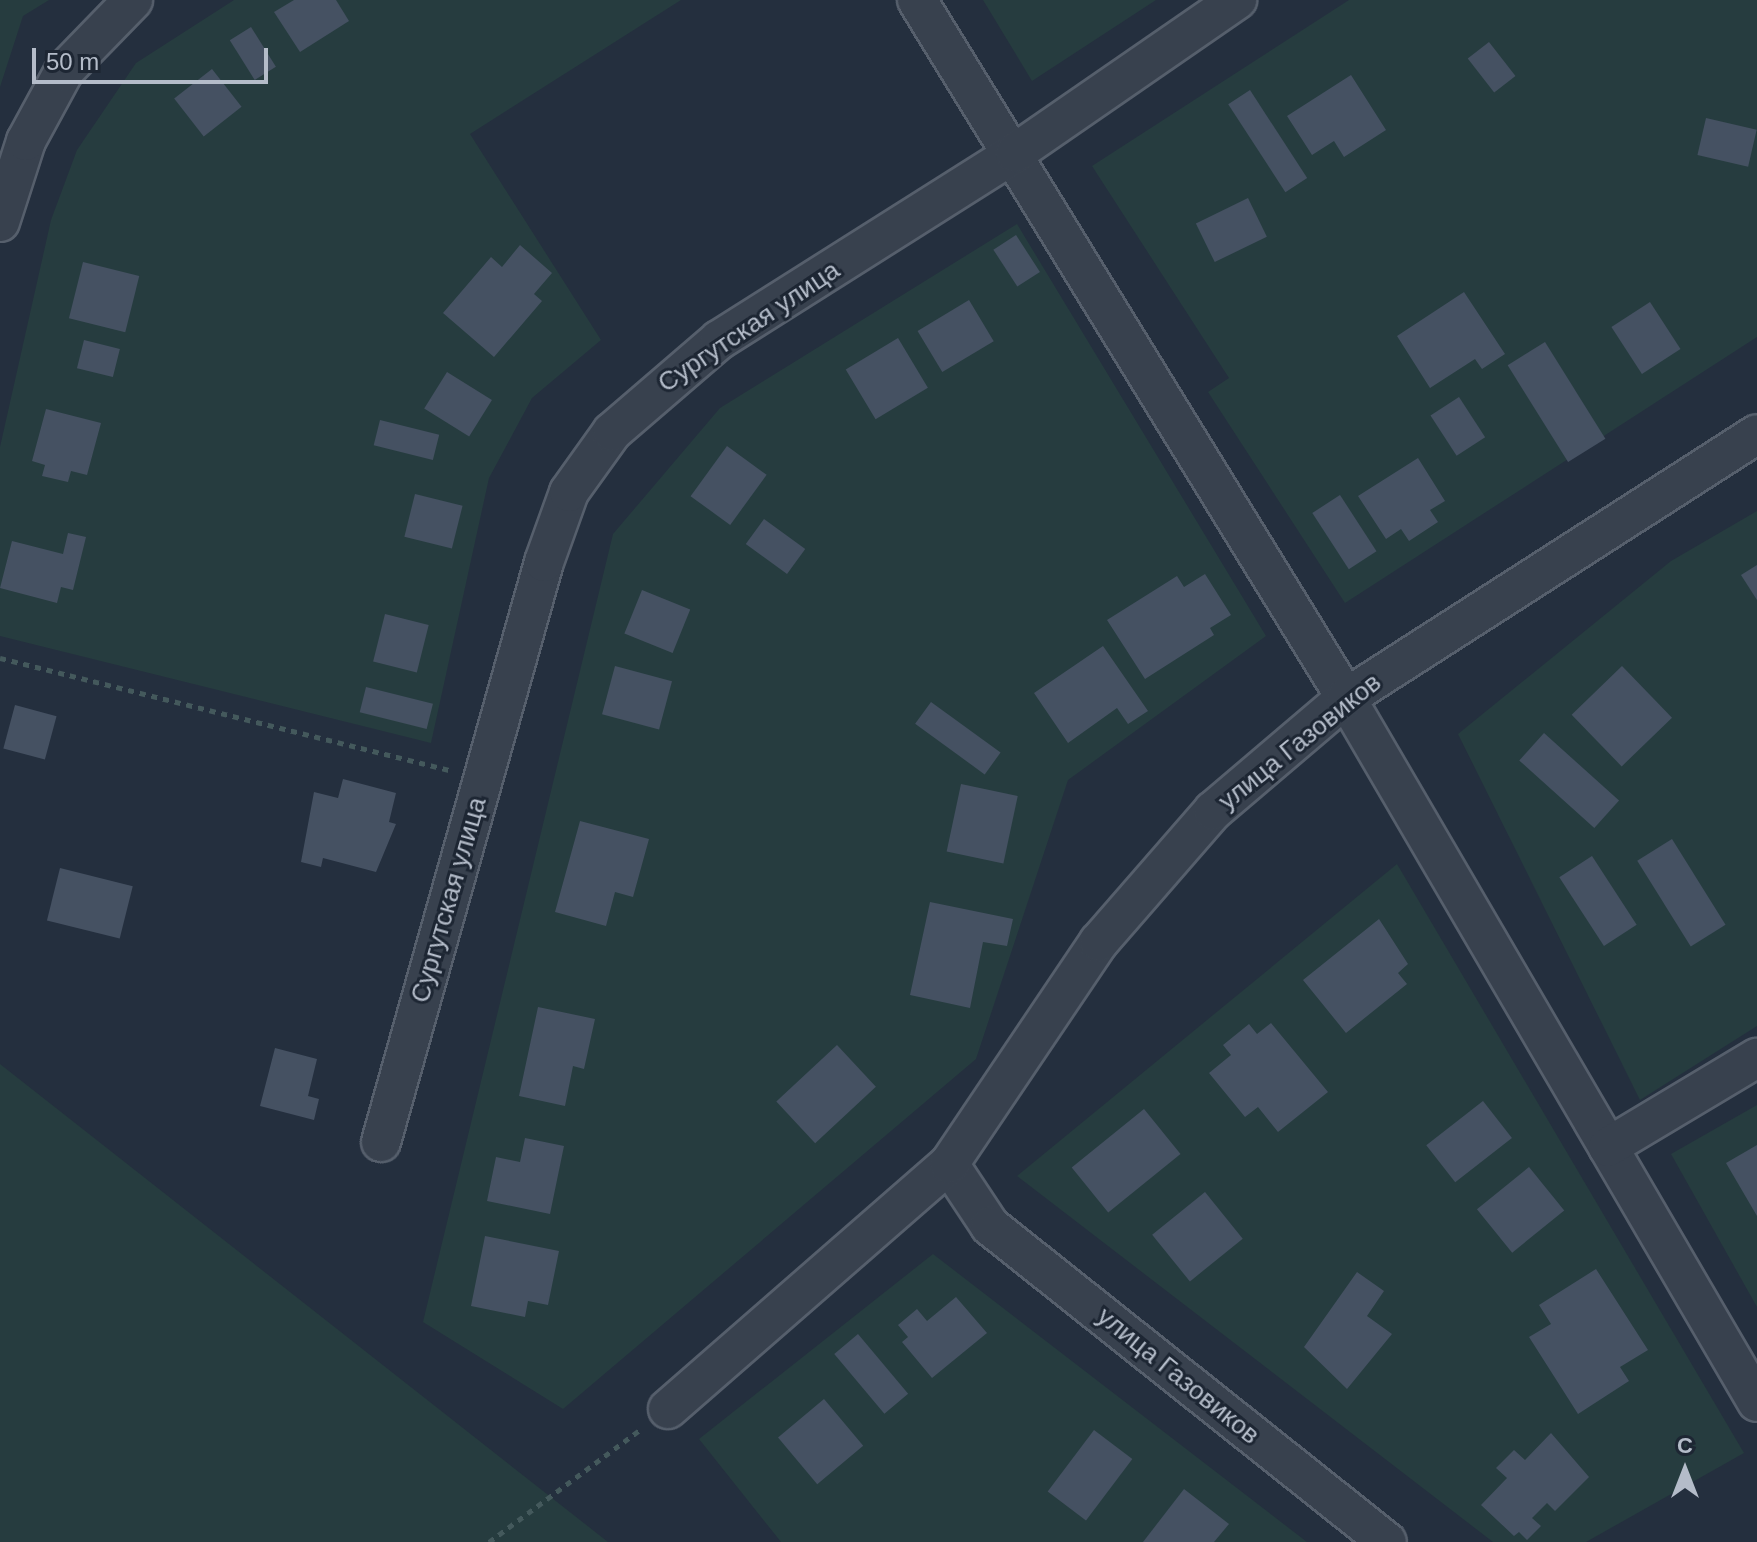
<!DOCTYPE html>
<meta charset="utf-8">
<style>
body{margin:0}
#map{position:relative;width:1757px;height:1542px;overflow:hidden;background:#242f3e;font-family:Helvetica,sans-serif}
div>[style]{position:absolute}
.green>*{inset:0;background:#263c3f}
.building>*{inset:0;background:#455162;transform-origin:0 0}
.path>*{height:5px;margin-top:-2.5px;transform-origin:0;background:repeating-linear-gradient(90deg,#44595c 0 6px,transparent 0 12px)}
.roads{filter:drop-shadow(2px 0 #565f6c) drop-shadow(-2px 0 #565f6c) drop-shadow(0 2px #565f6c) drop-shadow(0 -2px #565f6c)}
.minor>*{height:38px;margin:-19px;padding:0 19px;transform-origin:19px;border-radius:19px;background:#38414e}
span{translate:-50% -50%;white-space:nowrap;text-align:center;line-height:1.15;-webkit-text-stroke:6px #1d2633;paint-order:stroke}
.street-label{font-size:26px;color:#b4bcc9}
.north{position:absolute;left:1645px;top:1430px;width:80px;height:80px;-webkit-text-stroke:6px #1d2633;paint-order:stroke;rotate:0deg;font-size:22px;font-weight:700;line-height:32px;text-align:center;color:#b4bcc9}
.north::after{content:'';display:block;margin:auto;width:28px;height:36px;background:#b4bcc9;clip-path:polygon(50% 0,100% 100%,50% 72%,0 100%)}
.scale{position:absolute;left:32px;top:48px;width:236px;height:36px;box-sizing:border-box;border:4px solid #b4bcc9;border-top:0;padding-left:10px;font-size:24px;line-height:28px;white-space:nowrap;color:#b4bcc9;-webkit-text-stroke:6px #1d2633;paint-order:stroke}
</style>
<div id="map">
<div class="green">
<i style="clip-path:polygon(0 0,49px 0,23px 16px,0 87px)"></i>
<i style="clip-path:polygon(234px 0,681px 0,470px 134px,601px 340px,532px 398px,489px 478px,431px 743px,0 636px,0 447px,51px 220px,77px 150px,136px 63px)"></i>
<i style="clip-path:polygon(983px 0,1156px 0,1032px 81px)"></i>
<i style="clip-path:polygon(1349px 0,1757px 0,1757px 337px,1345px 603px,1208px 392px,1229px 378px,1092px 166px)"></i>
<i style="clip-path:polygon(1017px 224px,1266px 636px,1068px 780px,976px 1059px,563px 1409px,423px 1322px,613px 534px,720px 408px)"></i>
<i style="clip-path:polygon(1757px 511px,1757px 1026px,1640px 1100px,1458px 734px,1671px 561px)"></i>
<i style="clip-path:polygon(1397px 864px,1744px 1453px,1586px 1542px,1493px 1542px,1017px 1176px)"></i>
<i style="clip-path:polygon(0 1064px,608px 1542px,0 1542px)"></i>
<i style="clip-path:polygon(1757px 1105px,1757px 1307px,1671px 1154px)"></i>
<i style="clip-path:polygon(933px 1254px,1307px 1542px,781px 1542px,699px 1439px)"></i>
</div>
<div class="building">
<i style="clip-path:polygon(294px 0,336px 0,349px 21px,300px 52px,274px 12px)"></i>
<i style="left:251px;top:27px;width:47px;height:25px;rotate:58deg"></i>
<i style="left:1489px;top:42px;width:43px;height:27px;rotate:52deg"></i>
<i style="left:212px;top:69px;width:48px;height:48px;rotate:52deg"></i>
<i style="clip-path:polygon(1351px 75px,1386px 130px,1344px 157px,1334px 141px,1312px 155px,1287px 116px)"></i>
<i style="left:1250px;top:90px;width:105px;height:26px;rotate:57deg"></i>
<i style="left:1706px;top:118px;width:52px;height:38px;rotate:13deg"></i>
<i style="left:1248px;top:198px;width:43px;height:58px;rotate:64deg"></i>
<i style="left:1016px;top:235px;width:44px;height:27px;rotate:57deg"></i>
<i style="clip-path:polygon(520px 245px,552px 273px,534px 294px,542px 301px,494px 357px,443px 313px,491px 257px,502px 267px)"></i>
<i style="left:83px;top:262px;width:58px;height:58px;rotate:14deg"></i>
<i style="clip-path:polygon(1464px 292px,1505px 354px,1482px 369px,1475px 359px,1430px 388px,1397px 336px)"></i>
<i style="left:969px;top:300px;width:48px;height:60px;rotate:59deg"></i>
<i style="left:1650px;top:302px;width:56px;height:46px;rotate:57deg"></i>
<i style="left:898px;top:338px;width:58px;height:61px;rotate:59deg"></i>
<i style="left:84px;top:340px;width:37px;height:29px;rotate:14deg"></i>
<i style="left:1545px;top:342px;width:114px;height:44px;rotate:58deg"></i>
<i style="left:447px;top:372px;width:53px;height:43px;rotate:32deg"></i>
<i style="left:1459px;top:397px;width:48px;height:34px;rotate:57deg"></i>
<i style="clip-path:polygon(46px 409px,101px 423px,87px 475px,71px 471px,68px 482px,42px 476px,45px 465px,32px 461px)"></i>
<i style="left:380px;top:420px;width:61px;height:26px;rotate:14deg"></i>
<i style="left:727px;top:446px;width:49px;height:62px;rotate:36deg"></i>
<i style="clip-path:polygon(1418px 458px,1445px 501px,1430px 510px,1438px 522px,1409px 541px,1401px 529px,1386px 539px,1358px 496px)"></i>
<i style="left:415px;top:494px;width:49px;height:44px;rotate:14deg"></i>
<i style="left:1340px;top:495px;width:67px;height:33px;rotate:57deg"></i>
<i style="left:764px;top:519px;width:51px;height:31px;rotate:36deg"></i>
<i style="clip-path:polygon(68px 533px,86px 537px,73px 590px,61px 587px,57px 603px,0 588px,12px 541px,63px 554px)"></i>
<i style="clip-path:polygon(1757px 565px,1757px 600px,1741px 575px)"></i>
<i style="clip-path:polygon(1205px 574px,1231px 615px,1210px 628px,1214px 635px,1145px 679px,1107px 620px,1177px 576px,1184px 587px)"></i>
<i style="left:642px;top:590px;width:52px;height:47px;rotate:22deg"></i>
<i style="left:385px;top:614px;width:45px;height:49px;rotate:14deg"></i>
<i style="clip-path:polygon(1103px 646px,1148px 711px,1128px 724px,1117px 708px,1068px 743px,1034px 693px)"></i>
<i style="left:615px;top:666px;width:59px;height:50px;rotate:15deg"></i>
<i style="left:1622px;top:666px;width:72px;height:70px;rotate:46deg"></i>
<i style="left:366px;top:687px;width:69px;height:26px;rotate:14deg"></i>
<i style="left:931px;top:702px;width:86px;height:27px;rotate:36deg"></i>
<i style="left:15px;top:705px;width:43px;height:45px;rotate:15deg"></i>
<i style="left:1544px;top:733px;width:101px;height:37px;rotate:42deg"></i>
<i style="clip-path:polygon(343px 779px,396px 793px,389px 822px,396px 824px,376px 872px,323px 858px,321px 867px,301px 862px,314px 792px,338px 798px)"></i>
<i style="left:961px;top:784px;width:58px;height:69px;rotate:12deg"></i>
<i style="clip-path:polygon(580px 821px,649px 839px,633px 897px,615px 892px,606px 926px,555px 912px)"></i>
<i style="left:1672px;top:839px;width:101px;height:41px;rotate:58deg"></i>
<i style="left:1592px;top:856px;width:82px;height:39px;rotate:57deg"></i>
<i style="left:60px;top:868px;width:75px;height:54px;rotate:14deg"></i>
<i style="clip-path:polygon(930px 902px,1013px 919px,1007px 946px,983px 942px,970px 1008px,910px 995px)"></i>
<i style="clip-path:polygon(1379px 919px,1408px 964px,1398px 973px,1407px 984px,1346px 1033px,1303px 980px)"></i>
<i style="clip-path:polygon(538px 1007px,595px 1019px,584px 1069px,573px 1066px,565px 1106px,519px 1096px)"></i>
<i style="clip-path:polygon(1271px 1023px,1328px 1092px,1278px 1132px,1258px 1107px,1245px 1117px,1209px 1073px,1231px 1055px,1223px 1045px,1249px 1024px,1257px 1034px)"></i>
<i style="left:837px;top:1045px;width:57px;height:83px;rotate:47deg"></i>
<i style="clip-path:polygon(275px 1048px,317px 1059px,308px 1096px,319px 1099px,314px 1120px,260px 1106px)"></i>
<i style="left:1483px;top:1101px;width:47px;height:72px;rotate:52deg"></i>
<i style="left:1144px;top:1109px;width:58px;height:93px;rotate:51deg"></i>
<i style="clip-path:polygon(525px 1138px,564px 1146px,550px 1214px,487px 1201px,496px 1157px,520px 1162px)"></i>
<i style="clip-path:polygon(1757px 1145px,1757px 1216px,1726px 1163px)"></i>
<i style="left:1529px;top:1167px;width:56px;height:67px;rotate:51deg"></i>
<i style="left:1205px;top:1192px;width:60px;height:68px;rotate:51deg"></i>
<i style="clip-path:polygon(485px 1236px,559px 1251px,548px 1305px,528px 1301px,525px 1317px,471px 1306px)"></i>
<i style="clip-path:polygon(1596px 1269px,1648px 1350px,1620px 1367px,1629px 1381px,1578px 1414px,1529px 1337px,1551px 1324px,1539px 1305px)"></i>
<i style="clip-path:polygon(1357px 1272px,1384px 1291px,1367px 1316px,1392px 1334px,1347px 1389px,1304px 1347px)"></i>
<i style="clip-path:polygon(956px 1297px,987px 1333px,932px 1378px,902px 1342px,908px 1337px,898px 1325px,917px 1309px,927px 1321px)"></i>
<i style="left:858px;top:1334px;width:78px;height:31px;rotate:50deg"></i>
<i style="left:824px;top:1399px;width:61px;height:60px;rotate:50deg"></i>
<i style="left:1094px;top:1430px;width:48px;height:77px;rotate:37deg"></i>
<i style="clip-path:polygon(1551px 1433px,1589px 1477px,1555px 1511px,1547px 1503px,1532px 1518px,1541px 1526px,1527px 1540px,1519px 1532px,1514px 1536px,1481px 1505px,1507px 1478px,1496px 1468px,1514px 1450px,1525px 1460px)"></i>
<i style="clip-path:polygon(1184px 1489px,1229px 1524px,1214px 1542px,1143px 1542px)"></i>
</div>
<div class="path">
<i style="left:0;top:658px;width:467px;rotate:14deg"></i>
<i style="left:489px;top:1542px;width:189px;rotate:-36.6deg"></i>
</div>
<div class="roads">
<div class="minor">
<i style="left:917px;top:0;width:819px;rotate:58.42deg"></i>
<i style="left:1346px;top:698px;width:815px;rotate:59.72deg"></i>
<i style="left:0;top:222px;width:85px;rotate:-72.2deg"></i>
<i style="left:26px;top:141px;width:80px;rotate:-61.5deg"></i>
<i style="left:64px;top:71px;width:99px;rotate:-45.8deg"></i>
<i style="left:381px;top:1142px;width:602px;rotate:-74.3deg"></i>
<i style="left:544px;top:562px;width:74px;rotate:-70.3deg"></i>
<i style="left:569px;top:492px;width:74px;rotate:-54.4deg"></i>
<i style="left:612px;top:432px;width:141px;rotate:-40.7deg"></i>
<i style="left:719px;top:340px;width:350px;rotate:-32.3deg"></i>
<i style="left:1015px;top:153px;width:270px;rotate:-34.6deg"></i>
<i style="left:1608px;top:1147px;width:174px;rotate:-30.9deg"></i>
<i style="left:949px;top:1164px;width:74px;rotate:56.5deg"></i>
<i style="left:990px;top:1226px;width:507px;rotate:38.52deg"></i>
<i style="left:668px;top:1409px;width:373px;rotate:-41.1deg"></i>
<i style="left:949px;top:1164px;width:268px;rotate:-56deg"></i>
<i style="left:1099px;top:942px;width:174px;rotate:-49deg"></i>
<i style="left:1213px;top:811px;width:175px;rotate:-40.4deg"></i>
<i style="left:1346px;top:698px;width:488px;rotate:-32.7deg"></i>
</div>
</div>
<div class="street-label">
<span style="left:749px;top:327px;rotate:-34deg">Сургутская улица</span>
<span style="left:1300px;top:742px;rotate:-39deg">улица Газовиков</span>
<span style="left:449px;top:900px;rotate:-74deg">Сургутская улица</span>
<span style="left:1178px;top:1376px;rotate:39deg">улица Газовиков</span>
</div>
<div class="north">С</div>
<div class="scale">50 m</div>
</div>
